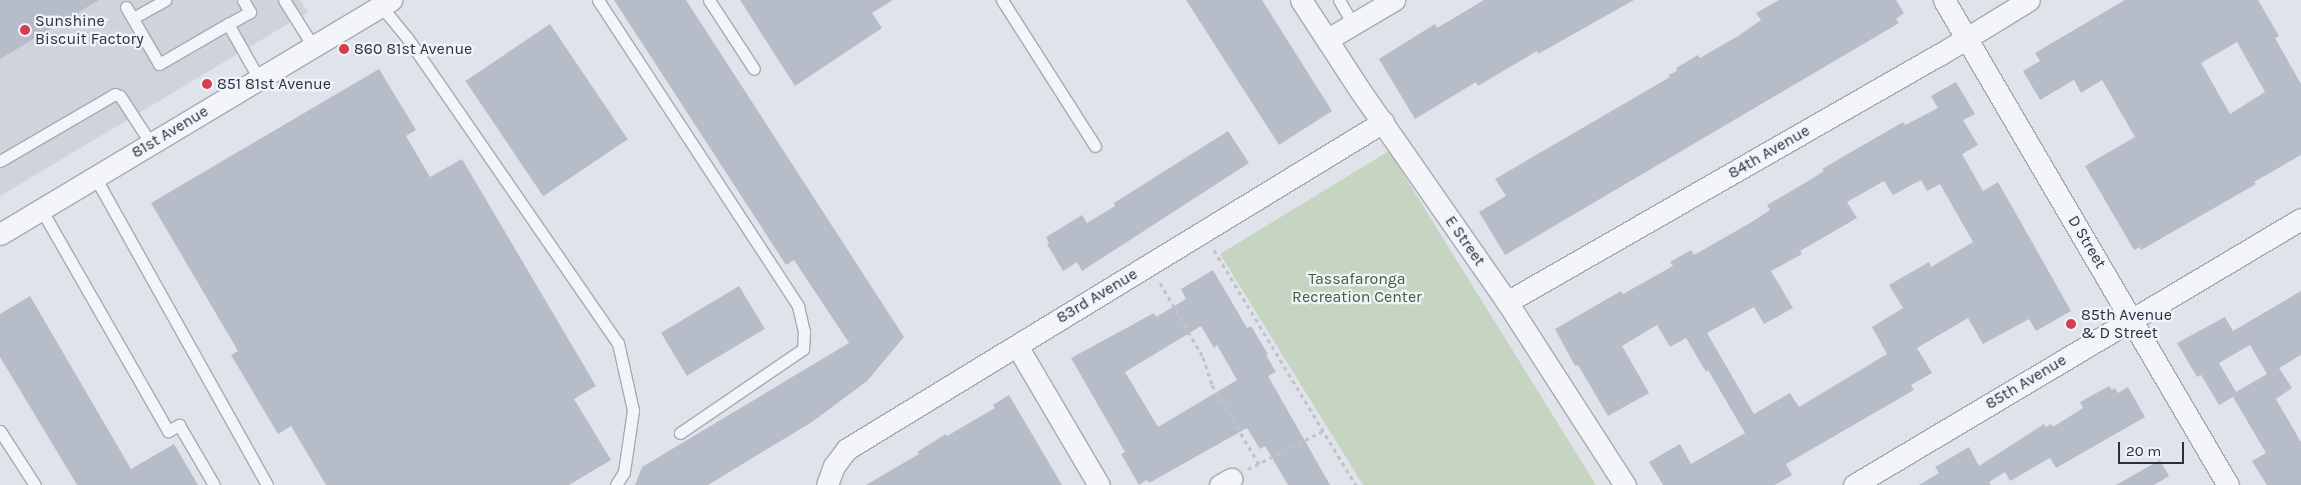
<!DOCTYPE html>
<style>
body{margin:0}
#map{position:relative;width:2301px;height:485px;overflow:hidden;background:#e0e4ea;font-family:Karla,sans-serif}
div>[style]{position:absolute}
.built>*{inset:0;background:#ced3dc}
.green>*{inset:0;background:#c6d5c1}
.building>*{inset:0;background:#b7bdc8;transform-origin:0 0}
.path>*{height:3px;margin-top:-1.5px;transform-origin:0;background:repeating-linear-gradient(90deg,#bec2c9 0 4px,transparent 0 8px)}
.roads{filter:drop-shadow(1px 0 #a5abb5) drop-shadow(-1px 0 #a5abb5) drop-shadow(0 1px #a5abb5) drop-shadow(0 -1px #a5abb5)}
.lane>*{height:11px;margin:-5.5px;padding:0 5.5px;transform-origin:5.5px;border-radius:5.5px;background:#f3f5f8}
.street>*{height:21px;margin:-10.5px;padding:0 10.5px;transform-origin:10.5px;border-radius:10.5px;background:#f3f5f8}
.dots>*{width:14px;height:14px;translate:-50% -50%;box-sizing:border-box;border:2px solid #f0f3f7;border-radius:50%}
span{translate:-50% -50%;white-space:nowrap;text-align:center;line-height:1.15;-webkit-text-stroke:4.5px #f0f3f7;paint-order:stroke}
.poi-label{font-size:16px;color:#283143}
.left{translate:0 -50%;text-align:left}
.street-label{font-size:16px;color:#283143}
.park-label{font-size:16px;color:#3c6034}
.scale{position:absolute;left:2118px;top:442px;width:66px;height:22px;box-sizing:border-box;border:2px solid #283143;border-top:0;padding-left:6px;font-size:15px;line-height:18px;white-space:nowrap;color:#283143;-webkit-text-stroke:4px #f0f3f7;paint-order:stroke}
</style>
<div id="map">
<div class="built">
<i style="clip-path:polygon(0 0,300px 0,308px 12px,0 196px)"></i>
</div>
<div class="green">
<i style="clip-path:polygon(1389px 151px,1596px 485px,1363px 485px,1220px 254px)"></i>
</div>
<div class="building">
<i style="clip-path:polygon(0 0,99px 0,0 59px)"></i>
<i style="clip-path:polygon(614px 0,686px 0,904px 337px,867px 381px,812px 422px,708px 485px,635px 485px,642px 467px,849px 343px,794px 260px,786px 265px)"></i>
<i style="clip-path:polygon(740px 0,893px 0,872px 13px,882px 28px,795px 86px)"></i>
<i style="clip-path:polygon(1186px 0,1262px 0,1332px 111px,1279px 145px)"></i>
<i style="clip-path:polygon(1484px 0,1634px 0,1538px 54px,1537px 51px,1478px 86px,1476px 82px,1415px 119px,1379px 59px,1435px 24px,1437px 28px)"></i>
<i style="clip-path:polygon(1779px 0,1896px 0,1904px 13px,1896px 19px,1899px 23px,1505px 255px,1479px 212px,1506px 196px,1495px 179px,1670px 77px,1668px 75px,1677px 71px,1676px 68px,1698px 55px,1700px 58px,1738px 36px,1761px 20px,1756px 13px)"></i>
<i style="clip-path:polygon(evenodd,2125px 0,2258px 0,2279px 36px,2275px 38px,2301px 84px,2301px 155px,2254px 182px,2256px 184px,2141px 250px,2140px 247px,2134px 250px,2085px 166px,2135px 137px,2102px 80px,2081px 93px,2074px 80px,2040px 100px,2023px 71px,2040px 61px,2035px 53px,2125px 0,2237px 42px,2265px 92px,2230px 114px,2201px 63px,2237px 42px)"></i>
<i style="left:550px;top:24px;width:139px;height:102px;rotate:56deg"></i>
<i style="clip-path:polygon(379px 69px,416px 130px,406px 136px,430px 177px,462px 159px,596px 386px,574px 399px,611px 460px,569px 485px,326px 485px,291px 426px,278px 434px,231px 355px,238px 351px,151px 203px)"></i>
<i style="clip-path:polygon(evenodd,1956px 82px,1975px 114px,1963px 120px,1978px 145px,1962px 154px,1983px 191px,1998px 182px,2071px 311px,2036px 331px,2029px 319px,1983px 344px,1968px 318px,1917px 348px,1932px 373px,1911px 385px,1914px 390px,1786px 464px,1792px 475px,1775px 485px,1663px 485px,1649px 462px,1680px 444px,1691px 464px,1745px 433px,1708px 370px,1706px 372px,1686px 338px,1670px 347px,1657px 325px,1622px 346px,1649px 393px,1608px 416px,1578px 365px,1575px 366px,1555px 329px,1621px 291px,1623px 294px,1673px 266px,1670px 262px,1691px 250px,1694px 255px,1750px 223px,1770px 210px,1767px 205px,1805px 183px,1824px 171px,1822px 169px,1903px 122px,1905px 125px,1938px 108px,1931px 96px,1956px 82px,1921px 180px,1927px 191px,1940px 184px,1973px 242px,1931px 267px,1929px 262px,1889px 285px,1903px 308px,1872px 327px,1887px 354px,1799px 407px,1790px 393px,1754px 414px,1707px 333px,1754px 307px,1764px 324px,1793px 308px,1771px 271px,1802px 254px,1800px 251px,1857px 218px,1847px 202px,1884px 181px,1893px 195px,1921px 180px)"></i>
<i style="clip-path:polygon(1228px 131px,1249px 163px,1082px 271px,1077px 262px,1063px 271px,1047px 244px,1049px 243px,1046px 237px,1082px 215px,1087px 223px,1115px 206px,1114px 203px)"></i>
<i style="clip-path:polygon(evenodd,1213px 270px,1247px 328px,1251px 326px,1268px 354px,1266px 355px,1276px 372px,1268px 376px,1330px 485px,1288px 485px,1265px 446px,1260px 449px,1247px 428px,1149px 483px,1147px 480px,1139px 485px,1121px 454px,1125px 452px,1071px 358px,1154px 313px,1156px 317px,1186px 299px,1181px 289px,1213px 270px,1201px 326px,1214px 348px,1217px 345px,1237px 380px,1158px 427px,1125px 372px,1201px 326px)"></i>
<i style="left:739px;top:286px;width:50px;height:91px;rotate:59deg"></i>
<i style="clip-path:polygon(evenodd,2301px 291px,2301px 355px,2279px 368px,2292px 388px,2276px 399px,2301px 442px,2301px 485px,2267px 485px,2252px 461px,2266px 453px,2233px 397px,2219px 405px,2201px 375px,2197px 377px,2177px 343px,2225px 317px,2233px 331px,2301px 291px,2250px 345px,2267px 374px,2236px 392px,2219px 363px,2250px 345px)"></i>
<i style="clip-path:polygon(30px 296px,131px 469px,174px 444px,198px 485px,77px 485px,0 357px,0 314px)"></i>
<i style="clip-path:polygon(2109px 386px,2112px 390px,2115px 388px,2118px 393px,2128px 387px,2145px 417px,2056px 468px,2050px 458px,2010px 481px,2005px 472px,1989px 482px,1991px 485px,1919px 485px,1939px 473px,1935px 467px,1969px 447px,1979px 466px,2044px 424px,2046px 427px,2051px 424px,2053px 427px,2083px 408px,2080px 402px)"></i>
<i style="clip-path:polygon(1009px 395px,1062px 485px,866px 485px,919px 454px,917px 452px,946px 434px,947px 436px,995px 408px,993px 405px)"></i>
<i style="clip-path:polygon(2160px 460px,2169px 476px,2154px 485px,2116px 485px)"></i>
</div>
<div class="path">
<i style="left:1214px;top:250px;width:275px;rotate:58.9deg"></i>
<i style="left:1160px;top:283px;width:86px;rotate:59.8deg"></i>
<i style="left:1203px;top:357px;width:29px;rotate:72deg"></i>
<i style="left:1212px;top:385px;width:92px;rotate:59.3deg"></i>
<i style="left:1248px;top:469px;width:84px;rotate:-26.9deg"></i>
</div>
<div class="roads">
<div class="lane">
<i style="left:243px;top:0;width:14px;rotate:60deg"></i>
<i style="left:250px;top:12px;width:25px;rotate:151deg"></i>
<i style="left:228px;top:24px;width:63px;rotate:60.6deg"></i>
<i style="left:284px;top:0;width:54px;rotate:57.8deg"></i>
<i style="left:598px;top:0;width:366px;rotate:56.8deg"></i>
<i style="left:798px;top:306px;width:26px;rotate:77deg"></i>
<i style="left:804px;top:331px;width:18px;rotate:93deg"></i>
<i style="left:803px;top:349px;width:149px;rotate:145.7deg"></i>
<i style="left:709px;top:0;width:82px;rotate:56.9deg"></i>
<i style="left:1002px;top:0;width:173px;rotate:57.5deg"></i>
<i style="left:1339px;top:0;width:28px;rotate:60deg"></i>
<i style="left:381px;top:6px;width:43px;rotate:50.7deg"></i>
<i style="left:408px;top:39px;width:369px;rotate:55.4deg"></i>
<i style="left:618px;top:343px;width:69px;rotate:77.4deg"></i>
<i style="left:633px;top:410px;width:63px;rotate:98.3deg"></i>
<i style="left:624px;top:472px;width:15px;rotate:122deg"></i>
<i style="left:126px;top:7px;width:66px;rotate:59.9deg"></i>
<i style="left:159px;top:64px;width:80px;rotate:-30.1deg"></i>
<i style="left:133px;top:18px;width:37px;rotate:-29deg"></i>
<i style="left:0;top:161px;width:133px;rotate:-30.2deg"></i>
<i style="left:115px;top:94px;width:5px;rotate:22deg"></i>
<i style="left:120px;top:96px;width:57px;rotate:57.1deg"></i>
<i style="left:95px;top:177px;width:353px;rotate:60.8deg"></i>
<i style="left:41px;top:209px;width:256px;rotate:60.2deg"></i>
<i style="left:168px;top:431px;width:13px;rotate:-29deg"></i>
<i style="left:179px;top:425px;width:69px;rotate:59.7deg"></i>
<i style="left:0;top:431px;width:64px;rotate:57.1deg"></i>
</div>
<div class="street">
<i style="left:1301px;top:0;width:106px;rotate:56.9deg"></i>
<i style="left:1359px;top:89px;width:259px;rotate:55.2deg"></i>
<i style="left:1507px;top:302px;width:218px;rotate:57.2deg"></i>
<i style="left:1944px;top:0;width:562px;rotate:59.65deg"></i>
<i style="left:1328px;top:39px;width:77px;rotate:-30.6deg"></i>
<i style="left:0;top:234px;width:456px;rotate:-30.9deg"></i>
<i style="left:1507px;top:302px;width:498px;rotate:-29.8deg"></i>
<i style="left:1939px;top:55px;width:105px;rotate:-31.4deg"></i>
<i style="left:1017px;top:346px;width:161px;rotate:59.5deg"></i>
<i style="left:827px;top:485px;width:20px;rotate:-70deg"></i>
<i style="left:834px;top:466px;width:21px;rotate:-53deg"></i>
<i style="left:847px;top:449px;width:628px;rotate:-31.39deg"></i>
<i style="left:1220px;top:485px;width:13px;rotate:-29deg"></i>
<i style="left:1854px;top:485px;width:520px;rotate:-30.76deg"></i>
</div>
</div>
<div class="dots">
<i style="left:25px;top:30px;background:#d73d52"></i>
<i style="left:344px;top:49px;background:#d73d52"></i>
<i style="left:207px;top:84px;background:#d73d52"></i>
<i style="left:2071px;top:324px;background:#d73d52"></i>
</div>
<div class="poi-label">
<span class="left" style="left:35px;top:30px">Sunshine<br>Biscuit Factory</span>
<span class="left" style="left:354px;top:49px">860 81st Avenue</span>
<span class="left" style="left:217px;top:84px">851 81st Avenue</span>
<span class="left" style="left:2081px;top:324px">85th Avenue<br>&amp; D Street</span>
</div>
<div class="street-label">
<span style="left:170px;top:132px;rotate:-31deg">81st Avenue</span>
<span style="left:1769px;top:152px;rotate:-30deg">84th Avenue</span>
<span style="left:1465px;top:241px;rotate:55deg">E Street</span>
<span style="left:2087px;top:242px;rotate:59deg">D Street</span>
<span style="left:1097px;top:296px;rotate:-31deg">83rd Avenue</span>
<span style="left:2026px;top:382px;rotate:-31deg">85th Avenue</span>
</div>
<div class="park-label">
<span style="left:1357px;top:288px">Tassafaronga<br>Recreation Center</span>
</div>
<div class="scale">20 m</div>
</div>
